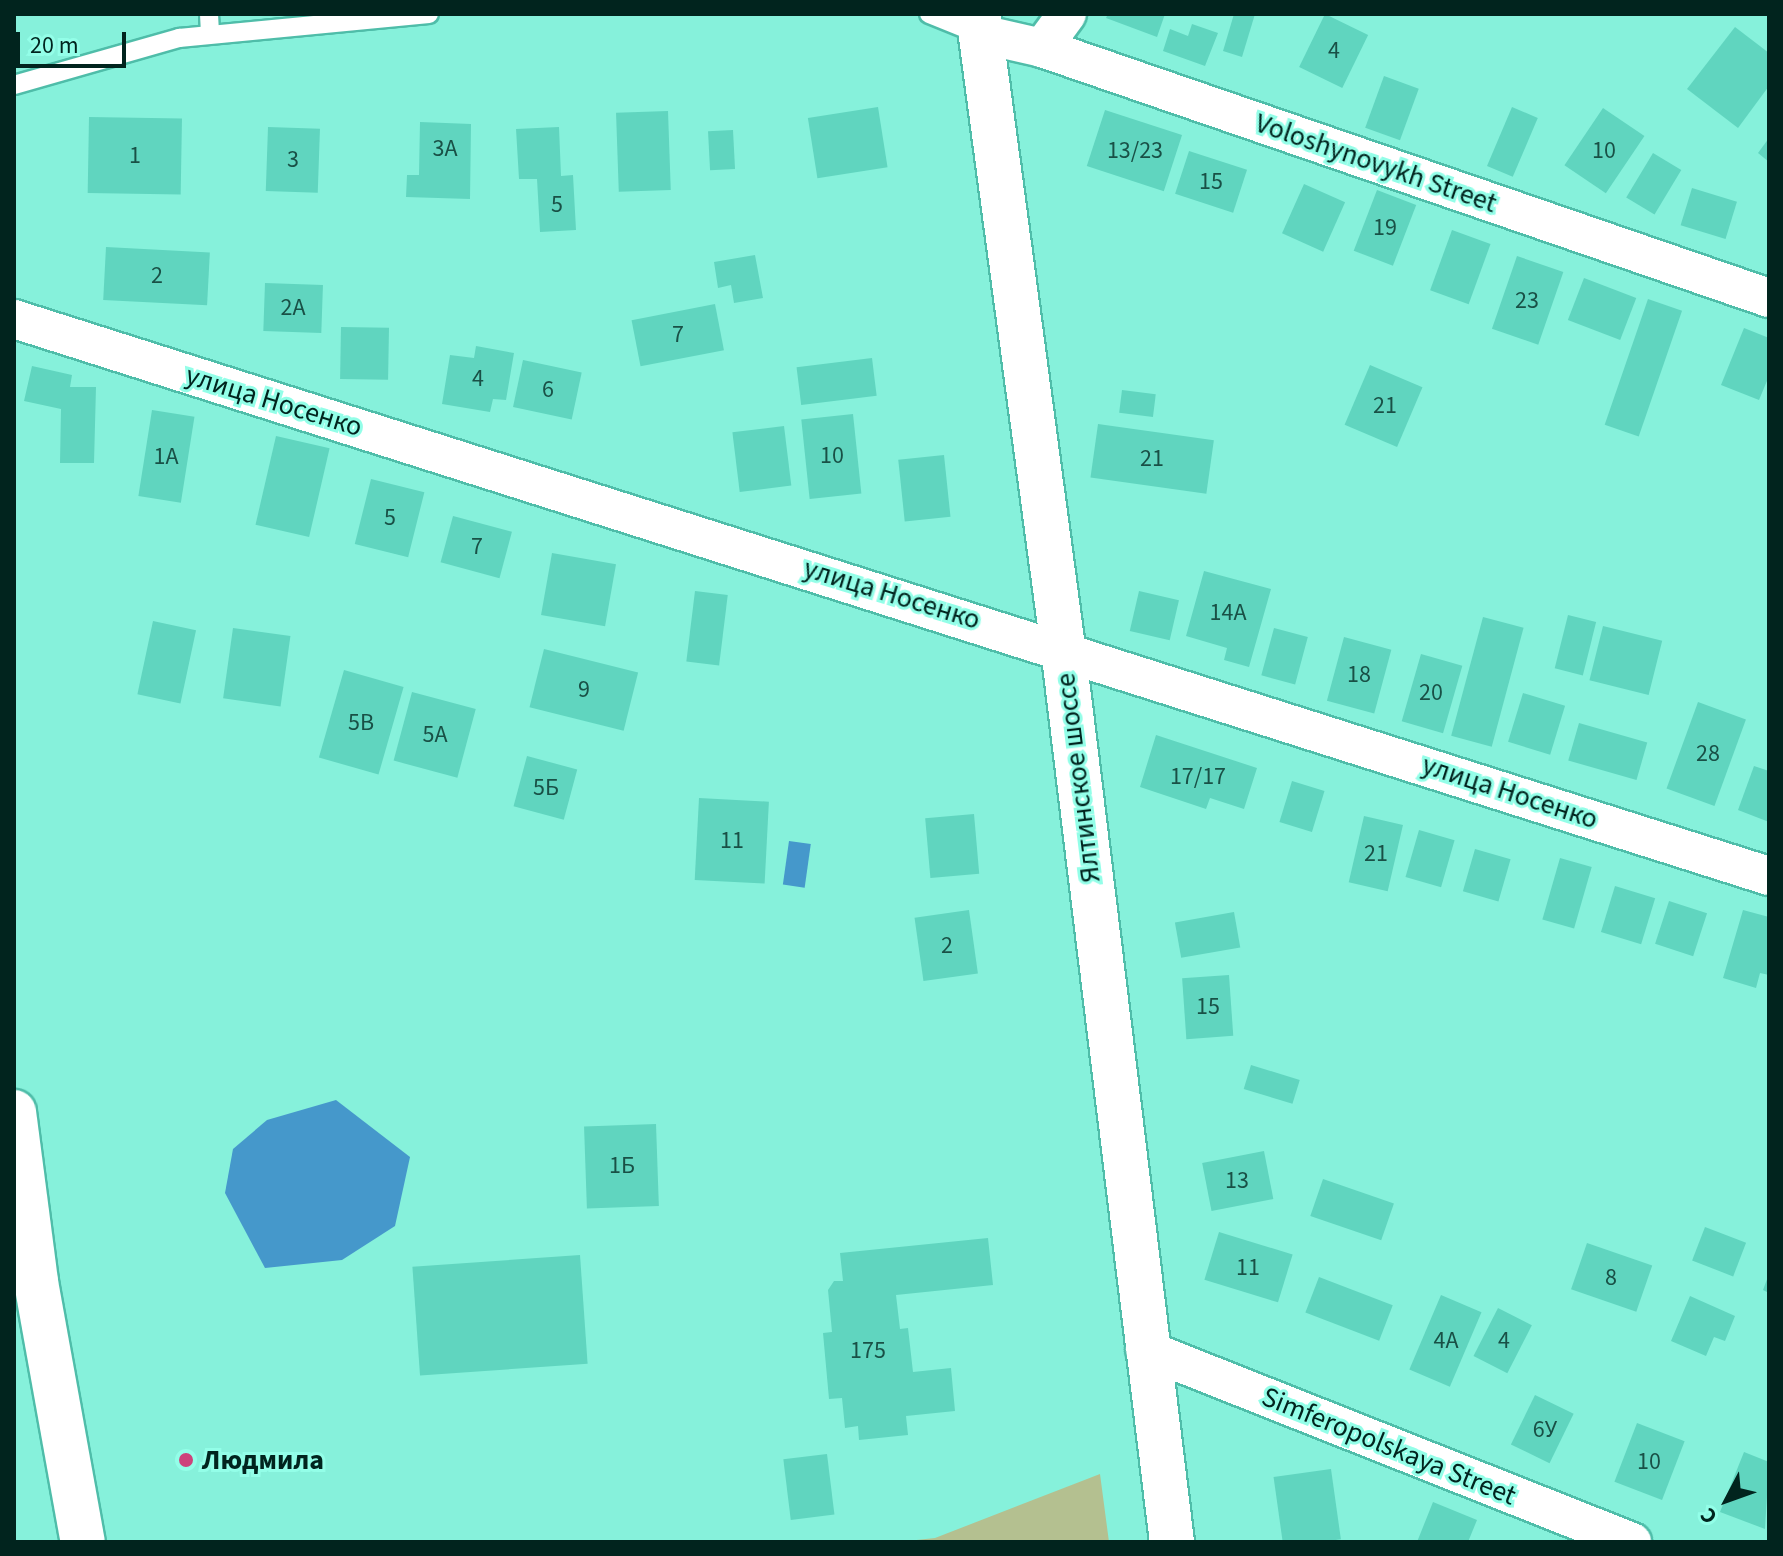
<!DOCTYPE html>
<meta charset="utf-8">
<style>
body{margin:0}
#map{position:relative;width:1783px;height:1556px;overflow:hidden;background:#86f1db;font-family:"Source Sans 3",sans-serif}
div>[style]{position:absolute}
.green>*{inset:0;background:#b4c090}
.water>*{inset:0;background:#4598cb;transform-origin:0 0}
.building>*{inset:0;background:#60d5bf;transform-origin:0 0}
.roads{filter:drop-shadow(2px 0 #4fbda9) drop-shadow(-2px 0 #4fbda9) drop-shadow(0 2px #4fbda9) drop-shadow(0 -2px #4fbda9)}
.lane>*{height:18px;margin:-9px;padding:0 9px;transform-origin:9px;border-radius:9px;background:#fff}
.street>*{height:38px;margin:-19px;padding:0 19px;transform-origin:19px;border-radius:19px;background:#fff}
.secondary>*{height:44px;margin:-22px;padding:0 22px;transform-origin:22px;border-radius:22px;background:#fff}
.primary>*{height:44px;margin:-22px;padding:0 22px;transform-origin:22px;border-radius:22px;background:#fff}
.dots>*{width:22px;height:22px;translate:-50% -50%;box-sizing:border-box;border:4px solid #93fee8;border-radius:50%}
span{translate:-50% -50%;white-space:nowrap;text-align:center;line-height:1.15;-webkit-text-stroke:6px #93fee8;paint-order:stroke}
.number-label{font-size:24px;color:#195046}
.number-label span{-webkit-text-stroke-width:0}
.street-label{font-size:28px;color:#01241e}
.poi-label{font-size:28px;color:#01241e;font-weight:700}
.left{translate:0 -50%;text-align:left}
.frame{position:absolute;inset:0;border:16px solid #01241e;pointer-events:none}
.north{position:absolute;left:1687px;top:1460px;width:80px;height:80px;-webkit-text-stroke:6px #93fee8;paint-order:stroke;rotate:229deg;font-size:22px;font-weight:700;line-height:32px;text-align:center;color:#01241e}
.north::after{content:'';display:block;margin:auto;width:28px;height:36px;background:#01241e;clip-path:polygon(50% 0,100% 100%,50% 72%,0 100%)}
.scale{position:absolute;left:16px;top:32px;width:110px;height:36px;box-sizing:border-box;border:4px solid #01241e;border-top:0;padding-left:10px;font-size:24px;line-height:28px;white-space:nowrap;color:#01241e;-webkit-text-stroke:6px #93fee8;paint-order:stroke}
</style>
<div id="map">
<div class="green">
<i style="clip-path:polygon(1100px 1474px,1109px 1542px,898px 1542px,935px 1538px)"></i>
</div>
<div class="water">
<i style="left:789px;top:841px;width:22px;height:44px;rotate:8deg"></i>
<i style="clip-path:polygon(336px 1100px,410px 1157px,395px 1226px,342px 1260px,265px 1268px,225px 1193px,233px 1149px,267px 1120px)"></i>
</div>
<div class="building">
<i style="clip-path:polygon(1108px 14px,1165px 14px,1157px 37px,1106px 18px)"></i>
<i style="clip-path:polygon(1234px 14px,1255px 14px,1242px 57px,1223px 51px)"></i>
<i style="left:1325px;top:14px;width:48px;height:59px;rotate:26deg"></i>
<i style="clip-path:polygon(1192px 24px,1218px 33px,1205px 66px,1163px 51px,1170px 29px,1188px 36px)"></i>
<i style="clip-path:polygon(1735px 27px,1769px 53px,1769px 86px,1738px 128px,1687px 89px)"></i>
<i style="left:1384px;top:76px;width:37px;height:55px;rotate:20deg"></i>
<i style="left:878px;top:107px;width:61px;height:71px;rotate:81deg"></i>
<i style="left:1512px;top:107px;width:28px;height:64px;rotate:23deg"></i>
<i style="left:1603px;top:108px;width:50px;height:69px;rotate:34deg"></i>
<i style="left:1105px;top:110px;width:81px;height:59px;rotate:18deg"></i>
<i style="left:668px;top:111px;width:79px;height:52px;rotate:88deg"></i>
<i style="left:89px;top:117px;width:93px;height:76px;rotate:1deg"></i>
<i style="clip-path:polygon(420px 122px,471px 124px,470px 199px,406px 197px,407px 175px,419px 175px)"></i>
<i style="left:268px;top:127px;width:52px;height:64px;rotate:2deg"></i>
<i style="clip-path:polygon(559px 127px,561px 176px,573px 175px,576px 230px,540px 232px,537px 179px,519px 179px,516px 129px)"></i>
<i style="left:733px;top:130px;width:39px;height:25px;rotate:87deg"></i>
<i style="clip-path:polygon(1769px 138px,1769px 162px,1758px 153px)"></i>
<i style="left:1189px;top:151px;width:61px;height:45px;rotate:18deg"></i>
<i style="left:1653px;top:153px;width:33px;height:52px;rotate:31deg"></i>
<i style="left:1304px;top:184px;width:45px;height:54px;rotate:24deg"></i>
<i style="left:1692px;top:188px;width:47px;height:39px;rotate:17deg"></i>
<i style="left:1377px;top:190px;width:42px;height:65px;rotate:21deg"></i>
<i style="left:1452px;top:230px;width:41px;height:64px;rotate:20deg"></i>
<i style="left:106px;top:247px;width:104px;height:53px;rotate:3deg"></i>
<i style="clip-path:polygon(755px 255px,763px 298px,734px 303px,731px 285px,718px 288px,714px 262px)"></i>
<i style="left:1517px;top:256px;width:49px;height:77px;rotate:19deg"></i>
<i style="left:1584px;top:278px;width:56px;height:45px;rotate:21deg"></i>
<i style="left:265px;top:283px;width:58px;height:48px;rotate:2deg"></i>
<i style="left:1648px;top:299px;width:36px;height:133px;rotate:19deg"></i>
<i style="left:715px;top:304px;width:47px;height:85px;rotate:79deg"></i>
<i style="left:341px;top:327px;width:48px;height:52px;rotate:1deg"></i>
<i style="clip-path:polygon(1744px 328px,1769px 338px,1769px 376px,1759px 400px,1721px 385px)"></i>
<i style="clip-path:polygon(476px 346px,514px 353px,506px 400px,493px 399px,490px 412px,442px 404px,450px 355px,474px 358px)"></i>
<i style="left:872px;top:358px;width:38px;height:76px;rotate:83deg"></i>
<i style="left:523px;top:360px;width:60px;height:48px;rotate:12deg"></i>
<i style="left:1370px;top:365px;width:57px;height:65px;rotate:23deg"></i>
<i style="clip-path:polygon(32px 366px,72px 375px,70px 387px,96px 387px,94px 463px,60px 463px,61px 409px,24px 401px)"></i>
<i style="left:1122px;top:390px;width:34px;height:23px;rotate:7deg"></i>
<i style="left:152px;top:410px;width:43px;height:87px;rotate:9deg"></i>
<i style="left:853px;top:414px;width:80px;height:52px;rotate:84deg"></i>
<i style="left:1098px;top:424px;width:117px;height:54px;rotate:8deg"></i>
<i style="left:784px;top:426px;width:60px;height:52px;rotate:83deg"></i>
<i style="left:276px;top:436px;width:55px;height:91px;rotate:13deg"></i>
<i style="left:944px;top:455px;width:62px;height:46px;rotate:84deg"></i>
<i style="left:371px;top:479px;width:55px;height:67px;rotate:14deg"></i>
<i style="left:453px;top:516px;width:61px;height:48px;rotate:15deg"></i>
<i style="left:552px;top:553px;width:65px;height:63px;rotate:10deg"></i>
<i style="clip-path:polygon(1204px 571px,1271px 589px,1249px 667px,1224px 660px,1227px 648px,1186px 636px)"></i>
<i style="left:695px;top:591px;width:33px;height:71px;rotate:7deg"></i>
<i style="left:1139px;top:591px;width:41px;height:41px;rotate:13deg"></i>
<i style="left:1568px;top:615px;width:29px;height:55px;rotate:14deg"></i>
<i style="left:1483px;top:617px;width:42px;height:123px;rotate:15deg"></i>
<i style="left:153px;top:621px;width:44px;height:75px;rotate:12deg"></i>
<i style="left:1603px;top:626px;width:61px;height:56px;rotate:14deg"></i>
<i style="left:233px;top:628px;width:58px;height:71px;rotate:8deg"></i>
<i style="left:1274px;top:628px;width:35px;height:49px;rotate:15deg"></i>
<i style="left:1344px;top:637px;width:49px;height:66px;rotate:15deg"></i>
<i style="left:544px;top:649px;width:97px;height:60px;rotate:14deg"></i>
<i style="left:1421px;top:654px;width:43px;height:70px;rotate:16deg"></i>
<i style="left:344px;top:670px;width:62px;height:91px;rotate:16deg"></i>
<i style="left:412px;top:692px;width:66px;height:71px;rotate:15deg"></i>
<i style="left:1523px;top:693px;width:44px;height:51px;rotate:17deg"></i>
<i style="left:1698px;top:702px;width:51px;height:92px;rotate:20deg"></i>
<i style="left:1579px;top:723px;width:71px;height:39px;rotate:16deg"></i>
<i style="clip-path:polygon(1156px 735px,1257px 768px,1244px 809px,1210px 798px,1206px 809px,1140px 787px)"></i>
<i style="left:527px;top:756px;width:52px;height:52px;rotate:15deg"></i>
<i style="clip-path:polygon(1754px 766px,1769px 771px,1769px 822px,1738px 810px)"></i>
<i style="left:1292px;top:781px;width:34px;height:43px;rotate:17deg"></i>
<i style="left:699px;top:798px;width:70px;height:82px;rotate:3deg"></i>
<i style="left:974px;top:814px;width:60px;height:49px;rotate:85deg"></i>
<i style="left:1364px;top:816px;width:40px;height:68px;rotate:13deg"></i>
<i style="left:1419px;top:830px;width:37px;height:49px;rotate:16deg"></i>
<i style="left:1475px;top:849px;width:37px;height:44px;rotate:16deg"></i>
<i style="left:1560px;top:858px;width:33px;height:64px;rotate:16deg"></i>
<i style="left:1615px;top:886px;width:42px;height:48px;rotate:17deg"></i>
<i style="left:1669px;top:901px;width:40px;height:45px;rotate:18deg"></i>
<i style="left:969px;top:910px;width:64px;height:55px;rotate:82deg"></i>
<i style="clip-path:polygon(1743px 910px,1769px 917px,1769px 975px,1760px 973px,1756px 988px,1723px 978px)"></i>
<i style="left:1234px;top:912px;width:36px;height:60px;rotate:80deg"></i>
<i style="left:1229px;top:975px;width:61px;height:47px;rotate:86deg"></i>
<i style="left:1251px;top:1065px;width:51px;height:25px;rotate:17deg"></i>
<i style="left:656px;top:1124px;width:82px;height:72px;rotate:88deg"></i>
<i style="left:1264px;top:1151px;width:49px;height:63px;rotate:79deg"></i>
<i style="left:1323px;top:1179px;width:75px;height:39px;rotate:19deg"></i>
<i style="left:1705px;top:1227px;width:44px;height:36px;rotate:21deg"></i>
<i style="left:1219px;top:1232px;width:77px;height:50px;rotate:17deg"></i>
<i style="clip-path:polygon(988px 1238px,993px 1285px,896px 1295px,900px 1329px,908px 1328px,913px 1372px,951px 1368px,955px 1411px,906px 1416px,908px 1435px,859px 1440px,858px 1426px,845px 1428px,842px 1398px,829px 1399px,823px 1333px,832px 1332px,828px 1290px,834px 1281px,843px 1281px,840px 1253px)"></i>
<i style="left:1587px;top:1243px;width:69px;height:49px;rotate:19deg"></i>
<i style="left:580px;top:1255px;width:109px;height:168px;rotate:86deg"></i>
<i style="clip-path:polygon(1769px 1274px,1769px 1293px,1763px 1290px)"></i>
<i style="left:1319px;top:1277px;width:79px;height:38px;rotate:21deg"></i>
<i style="left:1441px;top:1295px;width:44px;height:81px;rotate:23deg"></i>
<i style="clip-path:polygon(1690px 1296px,1735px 1316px,1725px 1341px,1714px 1337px,1706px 1356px,1671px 1341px)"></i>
<i style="left:1498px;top:1308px;width:38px;height:54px;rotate:27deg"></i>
<i style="left:1535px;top:1395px;width:43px;height:55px;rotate:26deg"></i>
<i style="left:1637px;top:1423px;width:51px;height:63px;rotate:21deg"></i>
<i style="clip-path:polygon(1744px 1452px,1769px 1462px,1765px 1529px,1720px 1512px)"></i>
<i style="left:827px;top:1454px;width:61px;height:44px;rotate:83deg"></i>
<i style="left:1331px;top:1469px;width:71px;height:58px;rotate:82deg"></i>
<i style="clip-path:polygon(1433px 1502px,1477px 1520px,1468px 1542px,1417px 1542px)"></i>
</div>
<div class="roads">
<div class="lane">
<i style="left:209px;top:14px;width:20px;rotate:87deg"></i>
<i style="left:929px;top:14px;width:54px;rotate:21.8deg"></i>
<i style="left:14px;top:85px;width:172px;rotate:-15.9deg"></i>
<i style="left:179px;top:38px;width:251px;rotate:-5.5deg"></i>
</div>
<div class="street">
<i style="left:981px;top:34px;width:63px;rotate:12.9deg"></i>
<i style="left:1042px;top:48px;width:769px;rotate:18.98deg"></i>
<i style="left:1042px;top:48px;width:42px;rotate:-53.7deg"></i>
<i style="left:14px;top:319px;width:1841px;rotate:17.61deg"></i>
<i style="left:1145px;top:1349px;width:524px;rotate:21.62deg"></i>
</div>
<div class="secondary">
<i style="left:978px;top:14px;width:640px;rotate:82.36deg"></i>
<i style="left:1063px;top:648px;width:901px;rotate:83.05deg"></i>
</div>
<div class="primary">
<i style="left:14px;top:1112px;width:171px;rotate:82.6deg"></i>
<i style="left:36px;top:1282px;width:264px;rotate:79.8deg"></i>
</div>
</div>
<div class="dots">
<i style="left:186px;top:1460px;background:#cd437b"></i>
</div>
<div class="number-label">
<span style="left:1334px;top:51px">4</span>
<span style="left:445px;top:149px">3А</span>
<span style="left:1135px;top:151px">13/23</span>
<span style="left:1604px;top:151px">10</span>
<span style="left:135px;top:156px">1</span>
<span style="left:293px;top:160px">3</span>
<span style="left:1211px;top:182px">15</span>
<span style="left:557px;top:205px">5</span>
<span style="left:1385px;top:228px">19</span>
<span style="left:157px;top:276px">2</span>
<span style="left:1527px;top:301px">23</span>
<span style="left:293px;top:308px">2А</span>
<span style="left:678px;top:335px">7</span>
<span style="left:478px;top:379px">4</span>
<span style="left:548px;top:390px">6</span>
<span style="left:1385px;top:406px">21</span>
<span style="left:832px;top:456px">10</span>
<span style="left:166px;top:457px">1А</span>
<span style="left:1152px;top:459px">21</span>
<span style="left:390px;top:518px">5</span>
<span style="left:477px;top:547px">7</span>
<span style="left:1228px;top:613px">14А</span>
<span style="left:1359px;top:675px">18</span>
<span style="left:584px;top:690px">9</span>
<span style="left:1431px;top:693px">20</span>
<span style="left:361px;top:723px">5В</span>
<span style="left:435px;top:735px">5А</span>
<span style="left:1708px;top:754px">28</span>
<span style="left:1198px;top:777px">17/17</span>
<span style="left:546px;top:788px">5Б</span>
<span style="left:732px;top:841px">11</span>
<span style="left:1376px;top:854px">21</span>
<span style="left:947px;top:946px">2</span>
<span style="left:1208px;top:1007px">15</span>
<span style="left:622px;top:1166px">1Б</span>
<span style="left:1237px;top:1181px">13</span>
<span style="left:1248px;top:1268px">11</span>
<span style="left:1611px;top:1278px">8</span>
<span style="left:1446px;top:1341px">4А</span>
<span style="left:1504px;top:1341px">4</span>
<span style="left:868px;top:1351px">175</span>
<span style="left:1545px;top:1430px">6У</span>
<span style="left:1649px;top:1462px">10</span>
</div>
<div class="street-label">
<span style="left:1376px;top:163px;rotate:19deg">Voloshynovykh Street</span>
<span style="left:274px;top:401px;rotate:17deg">улица Носенко</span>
<span style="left:892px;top:594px;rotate:17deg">улица Носенко</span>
<span style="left:1078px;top:778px;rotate:-97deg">Ялтинское шоссе</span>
<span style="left:1510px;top:792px;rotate:18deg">улица Носенко</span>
<span style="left:1389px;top:1446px;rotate:22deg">Simferopolskaya Street</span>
</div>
<div class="poi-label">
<span class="left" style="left:202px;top:1460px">Людмила</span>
</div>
<div class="frame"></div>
<div class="north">С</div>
<div class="scale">20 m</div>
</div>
